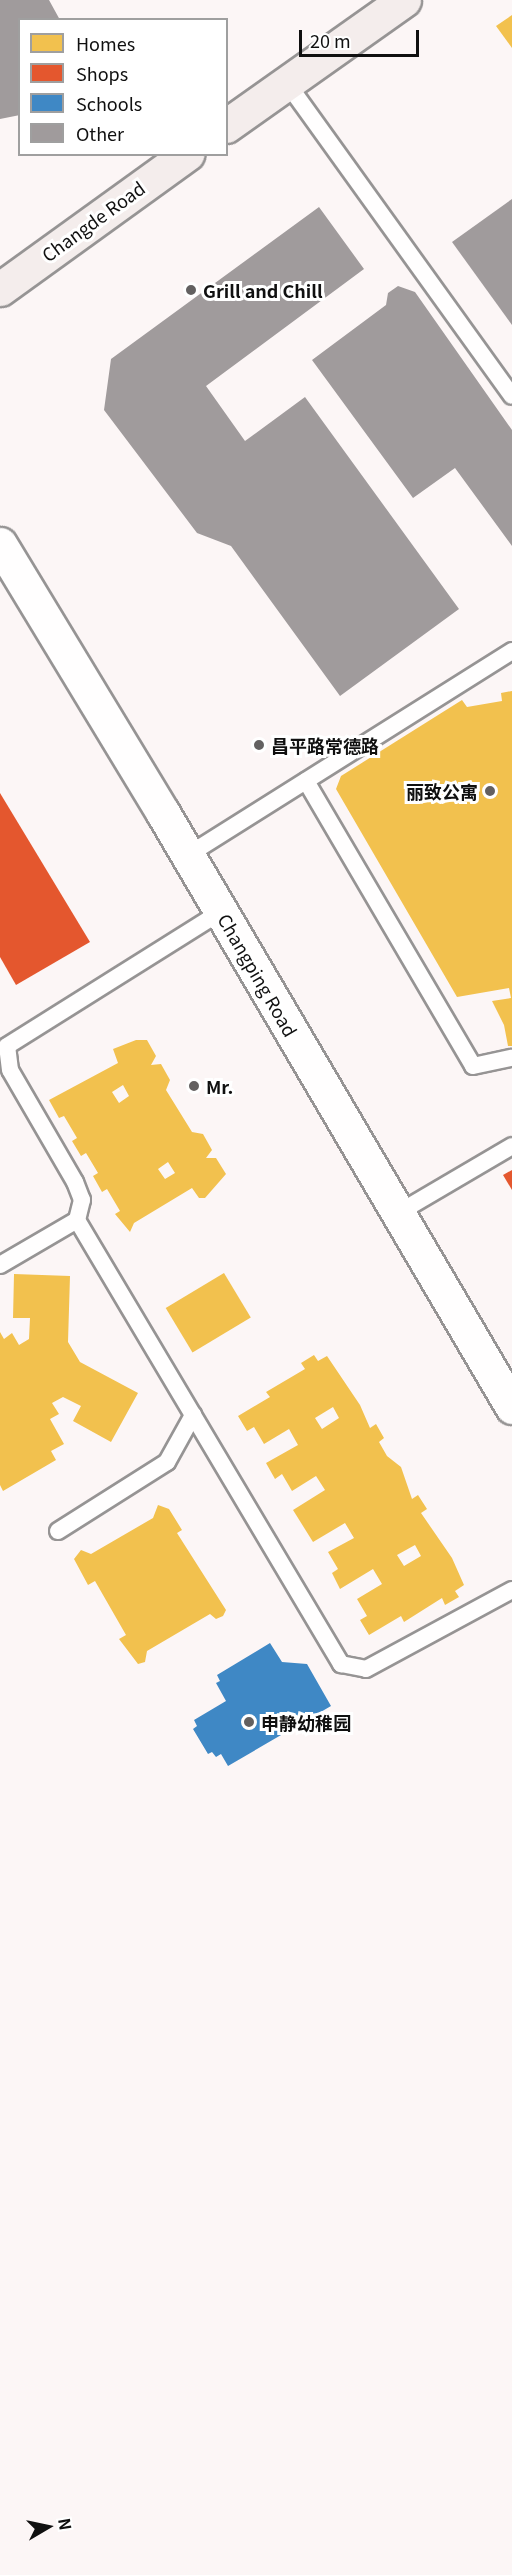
<!DOCTYPE html>
<meta charset="utf-8">
<style>
body{margin:0}
#map{position:relative;width:512px;height:2575px;overflow:hidden;background:#fcf6f6;font-family:Georgia,"Noto Sans SC",serif}
div>[style]{position:absolute}
.homes>*{inset:0;background:#f2c14e;transform-origin:0 0}
.shops>*{inset:0;background:#e4572e}
.schools>*{inset:0;background:#3f88c5}
.building>*{inset:0;background:#a09b9c}
.roads{filter:drop-shadow(2px 0 #969494) drop-shadow(-2px 0 #969494) drop-shadow(0 2px #969494) drop-shadow(0 -2px #969494)}
.service>*{height:16px;margin:-8px;padding:0 8px;transform-origin:8px;border-radius:8px;background:#fffefe}
.tertiary>*{height:33px;margin:-16.5px;padding:0 16.5px;transform-origin:16.5px;border-radius:16.5px;background:#fffefe}
.secondary>*{height:33px;margin:-16.5px;padding:0 16.5px;transform-origin:16.5px;border-radius:16.5px;background:#f4edec}
.dots>*{width:16px;height:16px;translate:-50% -50%;box-sizing:border-box;border:3px solid #fff;border-radius:50%}
span{translate:-50% -50%;white-space:nowrap;text-align:center;line-height:1.15;-webkit-text-stroke:6px #fff;paint-order:stroke}
.street-label{font-size:18px;color:#101010}
.poi-label{font-size:18px;color:#101010;font-weight:700}
.left{translate:0 -50%;text-align:left}
.right{translate:-100% -50%;text-align:right}
.legend{position:absolute;left:18px;top:18px;width:210px;height:138px;box-sizing:border-box;background:#fff;border:2px solid #9f9f9f;margin:0;padding:8px 10px;list-style:none;font-size:18px;color:#101010}
.legend li{display:flex;align-items:center;gap:12px;height:30px}
.legend b{width:30px;border:2px solid #9f9f9f}
.north{position:absolute;left:18px;top:2497px;width:60px;height:60px;-webkit-text-stroke:4px #fff;paint-order:stroke;rotate:81deg;font-size:16px;font-weight:700;line-height:24px;text-align:center;color:#101010}
.north::after{content:'';display:block;margin:auto;width:21px;height:27px;background:#101010;clip-path:polygon(50% 0,100% 100%,50% 72%,0 100%)}
.scale{position:absolute;left:299px;top:30px;width:120px;height:27px;box-sizing:border-box;border:3px solid #101010;border-top:0;padding-left:8px;font-size:18px;line-height:21px;white-space:nowrap;color:#101010;-webkit-text-stroke:4px #fff;paint-order:stroke}
</style>
<div id="map">
<div class="homes">
<i style="clip-path:polygon(512px 15px,512px 48px,496px 26px)"></i>
<i style="clip-path:polygon(512px 691px,512px 1046px,508px 1046px,504px 1025px,492px 1001px,511px 998px,509px 988px,457px 997px,336px 789px,341px 776px,462px 700px,467px 707px,502px 701px,501px 693px)"></i>
<i style="clip-path:polygon(0 852px,42px 923px,21px 936px,17px 929px,0 940px)"></i>
<i style="clip-path:polygon(evenodd,136px 1040px,147px 1040px,156px 1056px,151px 1065px,161px 1064px,170px 1080px,166px 1090px,192px 1132px,203px 1134px,212px 1150px,206px 1158px,216px 1158px,226px 1174px,205px 1198px,199px 1198px,192px 1188px,134px 1223px,130px 1232px,115px 1214px,120px 1211px,107px 1189px,102px 1192px,93px 1176px,98px 1173px,86px 1153px,81px 1156px,72px 1141px,77px 1138px,64px 1116px,59px 1118px,49px 1100px,118px 1063px,113px 1049px,136px 1040px,123px 1085px,129px 1096px,119px 1103px,112px 1092px,123px 1085px,136px 1040px,168px 1162px,175px 1173px,165px 1179px,158px 1169px,168px 1162px)"></i>
<i style="left:224px;top:1273px;width:52px;height:68px;rotate:59deg"></i>
<i style="clip-path:polygon(14px 1274px,70px 1276px,68px 1342px,80px 1362px,138px 1393px,111px 1442px,73px 1421px,81px 1406px,63px 1397px,52px 1403px,59px 1414px,50px 1419px,64px 1444px,51px 1451px,56px 1460px,3px 1491px,0 1485px,0 1332px,4px 1339px,12px 1333px,19px 1345px,29px 1339px,30px 1318px,13px 1318px)"></i>
<i style="clip-path:polygon(evenodd,314px 1355px,318px 1361px,327px 1356px,360px 1405px,370px 1428px,376px 1424px,384px 1438px,379px 1442px,387px 1456px,401px 1467px,412px 1499px,418px 1495px,427px 1509px,421px 1513px,452px 1558px,464px 1585px,455px 1591px,459px 1597px,445px 1605px,442px 1598px,404px 1622px,401px 1616px,369px 1635px,360px 1620px,367px 1616px,357px 1599px,382px 1584px,373px 1569px,340px 1589px,332px 1573px,338px 1569px,328px 1552px,354px 1538px,345px 1523px,313px 1542px,293px 1510px,325px 1490px,316px 1476px,292px 1491px,282px 1474px,275px 1479px,266px 1463px,298px 1445px,289px 1429px,264px 1444px,254px 1427px,247px 1431px,238px 1416px,270px 1397px,266px 1392px,305px 1369px,301px 1363px,314px 1355px,333px 1407px,339px 1418px,322px 1429px,315px 1418px,333px 1407px,314px 1355px,415px 1545px,421px 1556px,404px 1566px,397px 1555px,415px 1545px)"></i>
<i style="clip-path:polygon(158px 1505px,169px 1509px,182px 1530px,177px 1533px,226px 1610px,223px 1616px,216px 1619px,210px 1614px,147px 1651px,145px 1662px,138px 1664px,119px 1639px,126px 1635px,95px 1581px,88px 1585px,74px 1559px,81px 1550px,91px 1554px,153px 1518px)"></i>
</div>
<div class="shops">
<i style="clip-path:polygon(0 793px,90px 942px,16px 985px,0 957px)"></i>
<i style="clip-path:polygon(512px 1170px,512px 1190px,503px 1175px)"></i>
</div>
<div class="schools">
<i style="clip-path:polygon(270px 1643px,282px 1662px,307px 1664px,331px 1706px,228px 1766px,221px 1754px,216px 1757px,212px 1752px,208px 1754px,193px 1729px,197px 1726px,194px 1720px,226px 1701px,216px 1683px,220px 1681px,217px 1675px)"></i>
</div>
<div class="building">
<i style="clip-path:polygon(0 0,49px 0,60px 20px,20px 20px,20px 115px,0 119px)"></i>
<i style="clip-path:polygon(512px 199px,512px 325px,452px 242px)"></i>
<i style="clip-path:polygon(319px 207px,364px 269px,206px 386px,245px 441px,305px 397px,459px 609px,340px 696px,231px 546px,197px 533px,104px 410px,111px 359px)"></i>
<i style="clip-path:polygon(398px 286px,415px 292px,512px 430px,512px 546px,455px 468px,413px 498px,312px 360px,386px 305px,388px 293px)"></i>
</div>
<div class="roads">
<div class="service">
<i style="left:287px;top:83px;width:385px;rotate:54.3deg"></i>
<i style="left:306px;top:781px;width:330px;rotate:59.6deg"></i>
<i style="left:473px;top:1066px;width:40px;rotate:-12deg"></i>
<i style="left:188px;top:855px;width:383px;rotate:-32.2deg"></i>
<i style="left:398px;top:1213px;width:132px;rotate:-30.4deg"></i>
<i style="left:77px;top:1220px;width:517px;rotate:59.26deg"></i>
<i style="left:341px;top:1664px;width:25px;rotate:11deg"></i>
<i style="left:366px;top:1669px;width:166px;rotate:-28.4deg"></i>
<i style="left:0;top:1265px;width:89px;rotate:-30.3deg"></i>
<i style="left:77px;top:1220px;width:21px;rotate:-76deg"></i>
<i style="left:82px;top:1200px;width:19px;rotate:-111deg"></i>
<i style="left:75px;top:1182px;width:129px;rotate:-120.1deg"></i>
<i style="left:10px;top:1070px;width:24px;rotate:-97deg"></i>
<i style="left:7px;top:1046px;width:252px;rotate:-32.1deg"></i>
<i style="left:58px;top:1531px;width:129px;rotate:-32.3deg"></i>
<i style="left:167px;top:1462px;width:54px;rotate:-61deg"></i>
</div>
<div class="tertiary">
<i style="left:0;top:544px;width:315px;rotate:58.8deg"></i>
<i style="left:163px;top:813px;width:689px;rotate:59.56deg"></i>
</div>
<div class="secondary">
<i style="left:226px;top:126px;width:218px;rotate:-35.3deg"></i>
<i style="left:0;top:289px;width:231px;rotate:-35.8deg"></i>
</div>
</div>
<div class="dots">
<i style="left:191px;top:290px;background:#636060"></i>
<i style="left:259px;top:745px;background:#636060"></i>
<i style="left:490px;top:791px;background:#636060"></i>
<i style="left:194px;top:1086px;background:#636060"></i>
<i style="left:249px;top:1722px;background:#636060"></i>
</div>
<div class="street-label">
<span style="left:93px;top:221px;rotate:-36deg">Changde Road</span>
<span style="left:258px;top:975px;rotate:60deg">Changping Road</span>
</div>
<div class="poi-label">
<span class="left" style="left:203px;top:290px">Grill and Chill</span>
<span class="left" style="left:271px;top:745px">昌平路常德路</span>
<span class="right" style="left:478px;top:791px">丽致公寓</span>
<span class="left" style="left:206px;top:1086px">Mr.</span>
<span class="left" style="left:261px;top:1722px">申静幼稚园</span>
</div>
<ul class="legend">
<li><b style="height:16px;background:#f2c14e"></b>Homes</li>
<li><b style="height:16px;background:#e4572e"></b>Shops</li>
<li><b style="height:16px;background:#3f88c5"></b>Schools</li>
<li><b style="height:16px;background:#a09b9c"></b>Other</li>
</ul>
<div class="north">N</div>
<div class="scale">20 m</div>
</div>
